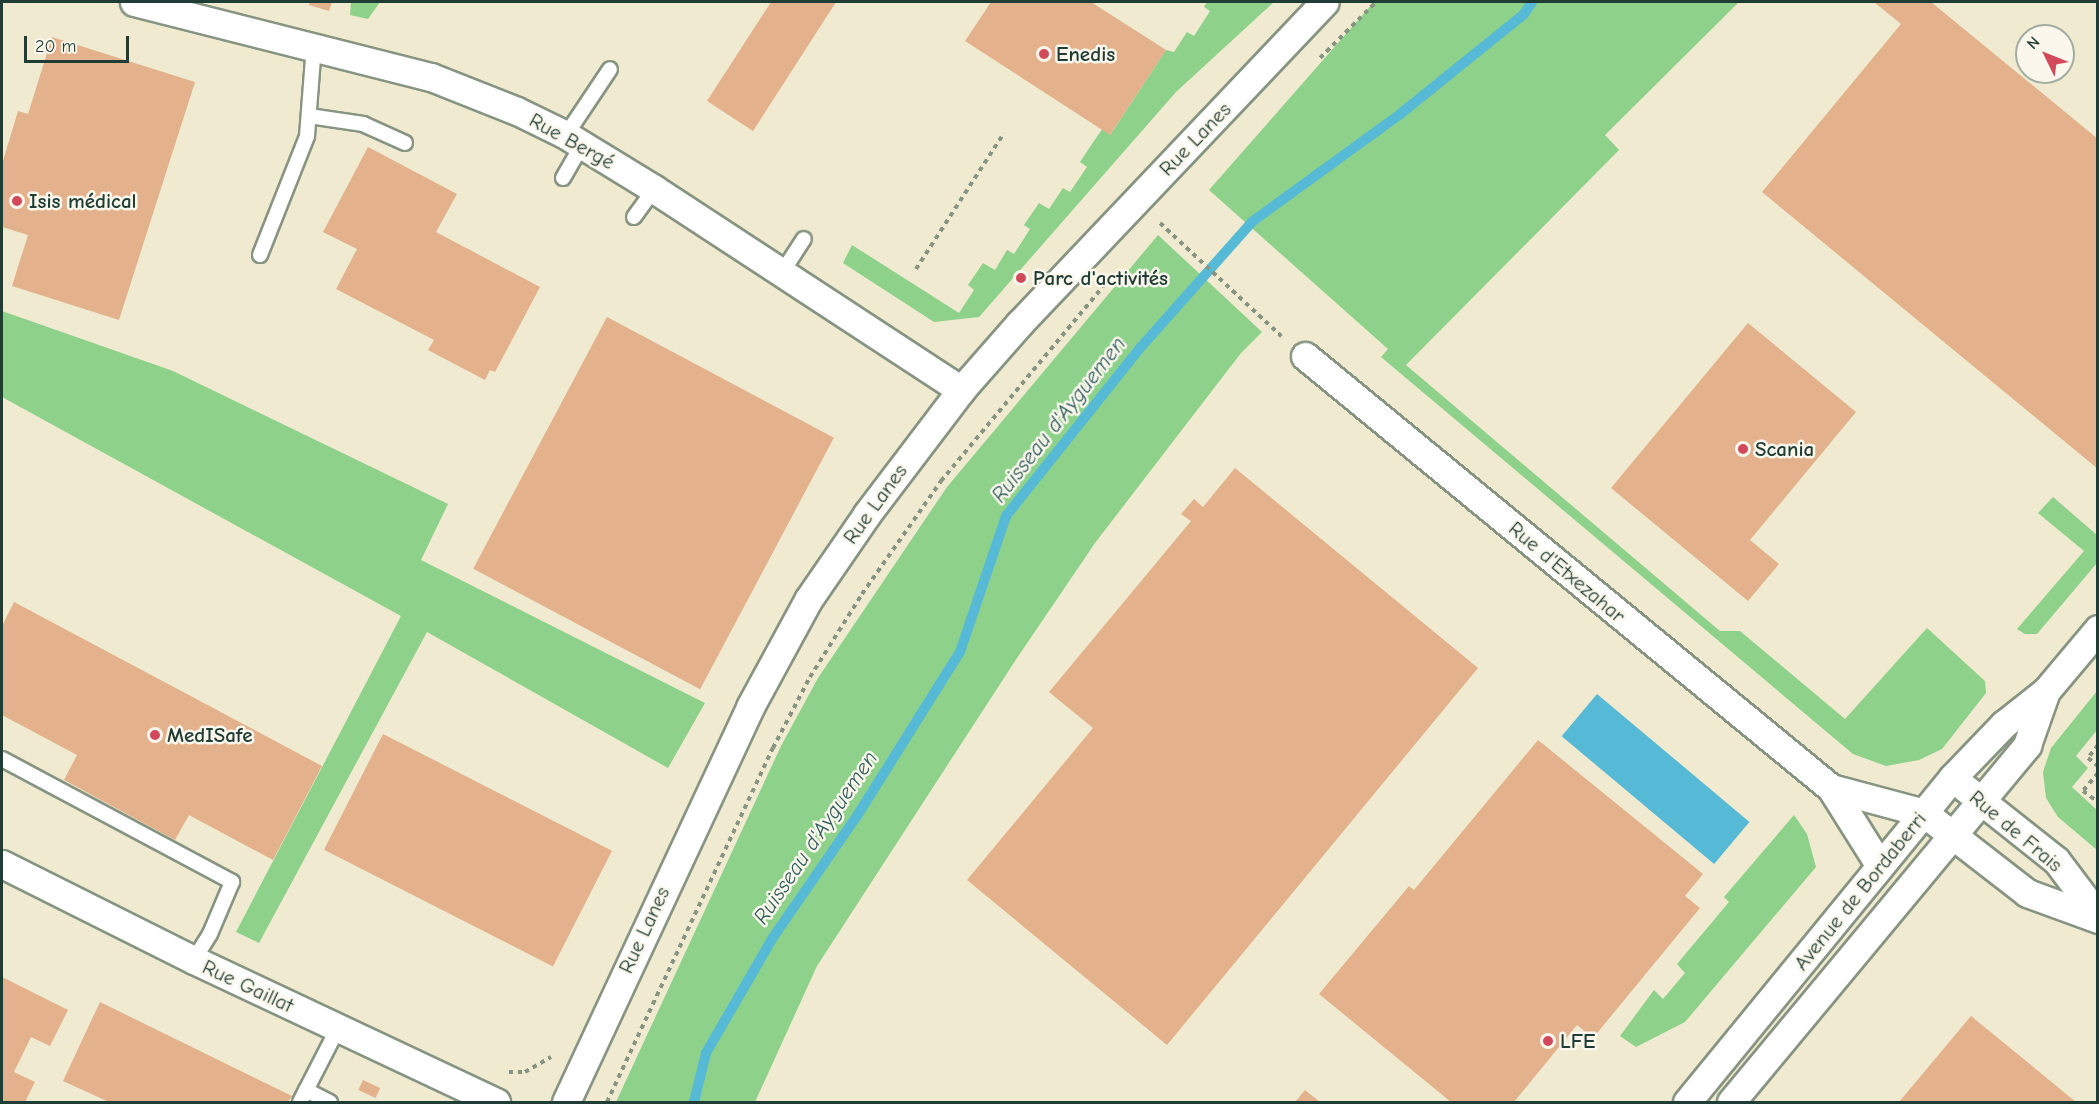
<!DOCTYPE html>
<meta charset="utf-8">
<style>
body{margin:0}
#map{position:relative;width:2099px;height:1104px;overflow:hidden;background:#efead0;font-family:"Comic Neue",sans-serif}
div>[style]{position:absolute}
.green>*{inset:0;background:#8dd18a}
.water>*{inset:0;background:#56b9d5;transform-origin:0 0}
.stream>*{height:10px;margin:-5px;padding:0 5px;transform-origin:5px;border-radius:5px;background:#56b9d5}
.building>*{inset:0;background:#e3b28c;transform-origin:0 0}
.path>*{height:4px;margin-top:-2px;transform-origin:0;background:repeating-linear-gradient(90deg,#879482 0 4.5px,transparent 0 9px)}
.roads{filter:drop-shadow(2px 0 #879482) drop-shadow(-2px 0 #879482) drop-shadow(0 2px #879482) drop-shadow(0 -2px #879482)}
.lane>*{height:14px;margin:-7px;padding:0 7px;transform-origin:7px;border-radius:7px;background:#fff}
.street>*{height:27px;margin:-13.5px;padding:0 13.5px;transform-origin:13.5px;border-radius:13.5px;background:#fff}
.dots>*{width:16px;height:16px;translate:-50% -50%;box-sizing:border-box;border:3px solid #fbf7ec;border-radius:50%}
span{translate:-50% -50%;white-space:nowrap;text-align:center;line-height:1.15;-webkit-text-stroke:5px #fbf7ec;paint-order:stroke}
.poi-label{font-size:21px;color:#1f3d34;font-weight:700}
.left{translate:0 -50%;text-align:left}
.street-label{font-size:21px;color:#1f3d34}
.water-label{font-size:22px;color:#2d5c5c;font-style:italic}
.frame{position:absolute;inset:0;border:3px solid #1f3d34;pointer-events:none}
.north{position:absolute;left:2015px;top:24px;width:60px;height:60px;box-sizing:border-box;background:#fbf7ec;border:2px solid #a3ada2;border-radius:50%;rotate:313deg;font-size:16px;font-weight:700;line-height:24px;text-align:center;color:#1f3d34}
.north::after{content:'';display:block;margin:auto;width:21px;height:27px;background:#d1495b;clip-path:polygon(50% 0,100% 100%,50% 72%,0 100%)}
.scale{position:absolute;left:24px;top:36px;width:105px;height:27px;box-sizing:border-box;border:3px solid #1f3d34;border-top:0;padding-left:8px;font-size:18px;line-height:21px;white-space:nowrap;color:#1f3d34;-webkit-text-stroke:4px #fbf7ec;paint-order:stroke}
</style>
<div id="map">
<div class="green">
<i style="clip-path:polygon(347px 2px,380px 2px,368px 19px,350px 15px,351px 2px)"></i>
<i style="clip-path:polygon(1207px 2px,1274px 2px,1176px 92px,979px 317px,934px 322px,843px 263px,852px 245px,959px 313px,974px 290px,968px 285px,983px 263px,995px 270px,1007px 250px,1014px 254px,1030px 229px,1024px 225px,1039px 203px,1049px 209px,1063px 188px,1070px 192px,1087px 167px,1080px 162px,1094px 141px,1103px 128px,1110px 135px,1166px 50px,1174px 52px,1187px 32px,1194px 36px,1210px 11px,1204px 7px)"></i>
<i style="clip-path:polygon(1374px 2px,1739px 2px,1605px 135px,1619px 150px,1406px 365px,1720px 631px,1740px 631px,1845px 719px,1927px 628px,1985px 681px,1986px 693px,1942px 749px,1919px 760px,1886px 766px,1853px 754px,1381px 357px,1388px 349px,1209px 190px)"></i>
<i style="clip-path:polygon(1158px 235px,1262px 332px,1241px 353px,1095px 543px,1015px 661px,817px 966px,755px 1102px,616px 1102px,781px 746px,818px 678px,947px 487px)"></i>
<i style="clip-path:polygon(2px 311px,173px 371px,448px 504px,421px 560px,705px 703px,668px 768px,427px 632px,259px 943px,236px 932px,401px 616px,2px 397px)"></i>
<i style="clip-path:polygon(2053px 497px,2097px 535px,2097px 563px,2037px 634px,2025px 634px,2017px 629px,2084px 551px,2038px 513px)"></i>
<i style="clip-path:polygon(2097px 691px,2097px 730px,2076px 756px,2088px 768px,2072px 787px,2097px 810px,2097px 850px,2058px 817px,2046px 798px,2043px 772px,2051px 748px)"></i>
<i style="clip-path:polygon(1794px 815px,1807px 834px,1816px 867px,1685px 1022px,1636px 1047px,1620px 1036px,1654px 990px,1663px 999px,1685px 973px,1677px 964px,1729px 902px,1724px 897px)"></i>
</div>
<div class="water">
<i style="left:1597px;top:694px;width:199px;height:55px;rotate:40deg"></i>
</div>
<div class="stream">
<i style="left:694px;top:1102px;width:50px;rotate:-76.2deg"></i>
<i style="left:706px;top:1053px;width:132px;rotate:-59.9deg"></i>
<i style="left:772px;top:939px;width:150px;rotate:-55.4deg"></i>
<i style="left:857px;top:816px;width:194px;rotate:-57.9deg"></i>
<i style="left:960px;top:652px;width:144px;rotate:-71.3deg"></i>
<i style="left:1006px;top:516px;width:216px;rotate:-51.4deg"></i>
<i style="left:1141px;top:347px;width:169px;rotate:-48.4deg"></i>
<i style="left:1253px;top:221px;width:180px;rotate:-36deg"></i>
<i style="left:1399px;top:115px;width:161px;rotate:-38.9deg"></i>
<i style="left:1524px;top:14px;width:14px;rotate:-56deg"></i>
</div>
<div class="building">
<i style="clip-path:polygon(310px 2px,332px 2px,329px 11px,309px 5px)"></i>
<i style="clip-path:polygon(771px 2px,836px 2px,753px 131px,707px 101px)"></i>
<i style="clip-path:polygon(991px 2px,1091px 2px,1166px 50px,1110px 135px,965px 41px)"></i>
<i style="clip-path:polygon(1874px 2px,1931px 2px,2098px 139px,2098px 469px,1762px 192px,1901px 24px)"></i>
<i style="clip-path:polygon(52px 37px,195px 82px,119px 320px,12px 286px,28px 235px,2px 227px,2px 164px,18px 111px,28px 114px)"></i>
<i style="clip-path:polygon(368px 147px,457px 194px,436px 232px,540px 287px,495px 372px,490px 370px,485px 380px,428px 350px,434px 340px,336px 289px,357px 249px,323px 232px)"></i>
<i style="left:607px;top:317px;width:257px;height:285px;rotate:28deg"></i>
<i style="clip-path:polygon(1748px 323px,1856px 412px,1750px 540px,1779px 564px,1748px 601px,1611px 488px)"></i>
<i style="clip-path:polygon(1235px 468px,1478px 668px,1167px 1045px,967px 880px,1093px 728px,1049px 692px,1191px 521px,1181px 514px,1194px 499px,1203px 507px)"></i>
<i style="clip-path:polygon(14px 602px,322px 766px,273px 860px,189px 815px,175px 840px,64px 780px,77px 755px,2px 715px,2px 626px)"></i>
<i style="left:383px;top:734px;width:257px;height:130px;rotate:27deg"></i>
<i style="clip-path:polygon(1538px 740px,1703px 874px,1685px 896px,1700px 908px,1593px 1038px,1577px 1025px,1514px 1102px,1451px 1102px,1319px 994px,1409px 886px,1414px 890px)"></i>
<i style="clip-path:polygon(2px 977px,68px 1010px,50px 1046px,31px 1037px,14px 1072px,35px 1082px,25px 1102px,2px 1102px)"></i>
<i style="clip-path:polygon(100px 1002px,292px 1096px,288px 1102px,109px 1102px,63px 1081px)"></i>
<i style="clip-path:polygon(1971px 1016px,2076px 1102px,1899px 1102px)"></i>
<i style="left:363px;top:1080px;width:19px;height:11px;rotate:25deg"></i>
<i style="clip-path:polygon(1305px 1090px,1320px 1102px,1295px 1102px)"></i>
</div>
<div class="path">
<i style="left:1320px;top:58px;width:79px;rotate:-45deg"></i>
<i style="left:1160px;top:223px;width:166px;rotate:43deg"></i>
<i style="left:916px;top:269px;width:162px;rotate:-57.1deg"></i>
<i style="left:2098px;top:745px;width:16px;rotate:128deg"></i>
<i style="left:2088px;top:758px;width:13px;rotate:39deg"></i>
<i style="left:2098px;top:773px;width:23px;rotate:130deg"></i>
<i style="left:2083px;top:791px;width:19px;rotate:36deg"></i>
<i style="left:509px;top:1072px;width:16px"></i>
<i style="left:525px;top:1072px;width:30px;rotate:-30deg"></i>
<i style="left:607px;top:1102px;width:391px;rotate:-64.9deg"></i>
<i style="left:773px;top:748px;width:80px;rotate:-62.5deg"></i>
<i style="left:810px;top:677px;width:98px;rotate:-57.9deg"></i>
<i style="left:862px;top:594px;width:138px;rotate:-55deg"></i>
<i style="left:941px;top:481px;width:267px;rotate:-50.2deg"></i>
</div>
<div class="roads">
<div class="lane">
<i style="left:309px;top:116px;width:55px;rotate:8.4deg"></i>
<i style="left:363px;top:124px;width:46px;rotate:24.3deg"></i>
<i style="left:566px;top:135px;width:79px;rotate:-56.3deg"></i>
<i style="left:563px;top:178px;width:38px;rotate:-60deg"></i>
<i style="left:634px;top:217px;width:34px;rotate:-54deg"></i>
<i style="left:260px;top:255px;width:128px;rotate:-68.4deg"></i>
<i style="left:307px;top:136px;width:91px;rotate:-85.6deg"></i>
<i style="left:783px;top:271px;width:38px;rotate:-57deg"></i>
<i style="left:2px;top:759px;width:261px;rotate:28.1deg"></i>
<i style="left:232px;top:882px;width:56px;rotate:112.9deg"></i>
<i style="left:210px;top:934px;width:31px;rotate:122deg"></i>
<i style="left:306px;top:1090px;width:27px;rotate:27deg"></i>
<i style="left:300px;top:1102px;width:83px;rotate:-62.8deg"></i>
</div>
<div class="street">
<i style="left:134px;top:2px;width:306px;rotate:14.2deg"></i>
<i style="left:431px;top:77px;width:92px;rotate:21.6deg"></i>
<i style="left:517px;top:111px;width:55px;rotate:26.1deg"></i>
<i style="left:566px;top:135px;width:103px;rotate:31.5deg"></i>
<i style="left:654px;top:189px;width:367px;rotate:33.2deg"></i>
<i style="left:1305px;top:356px;width:681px;rotate:39.4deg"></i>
<i style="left:1831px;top:788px;width:92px;rotate:57.9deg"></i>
<i style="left:1831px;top:788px;width:96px;rotate:15deg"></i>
<i style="left:1924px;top:813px;width:130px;rotate:37.8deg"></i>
<i style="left:2027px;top:893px;width:76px;rotate:20.1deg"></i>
<i style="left:1965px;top:788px;width:116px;rotate:38.4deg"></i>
<i style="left:2056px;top:860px;width:70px;rotate:53.1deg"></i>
<i style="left:2px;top:864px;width:215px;rotate:26.6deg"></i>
<i style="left:194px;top:960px;width:334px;rotate:25.2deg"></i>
<i style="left:566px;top:1102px;width:436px;rotate:-65deg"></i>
<i style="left:750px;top:707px;width:122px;rotate:-61.5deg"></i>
<i style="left:808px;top:600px;width:104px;rotate:-55.5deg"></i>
<i style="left:867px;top:514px;width:156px;rotate:-52.8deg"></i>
<i style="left:961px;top:390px;width:88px;rotate:-48.7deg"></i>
<i style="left:1019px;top:324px;width:444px;rotate:-46.5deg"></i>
<i style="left:1687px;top:1102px;width:419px;rotate:-50.7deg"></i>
<i style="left:1952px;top:778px;width:75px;rotate:-46.1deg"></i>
<i style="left:2004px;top:724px;width:53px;rotate:-38.2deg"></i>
<i style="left:2046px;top:691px;width:81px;rotate:-50deg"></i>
<i style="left:1731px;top:1102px;width:464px;rotate:-50.3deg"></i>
<i style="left:2027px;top:745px;width:57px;rotate:-70.6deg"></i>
</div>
</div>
<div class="dots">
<i style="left:1044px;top:54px;background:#d1495b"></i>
<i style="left:17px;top:201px;background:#d1495b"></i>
<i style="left:1021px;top:278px;background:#d1495b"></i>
<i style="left:1743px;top:449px;background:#d1495b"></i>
<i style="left:155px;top:735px;background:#d1495b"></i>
<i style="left:1548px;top:1041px;background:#d1495b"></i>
</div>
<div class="poi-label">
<span class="left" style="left:1056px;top:54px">Enedis</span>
<span class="left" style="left:29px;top:201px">Isis médical</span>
<span class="left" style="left:1033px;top:278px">Parc d'activités</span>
<span class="left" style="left:1755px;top:449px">Scania</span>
<span class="left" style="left:167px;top:735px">MedISafe</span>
<span class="left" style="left:1560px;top:1041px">LFE</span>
</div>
<div class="street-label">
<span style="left:1195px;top:139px;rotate:-46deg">Rue Lanes</span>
<span style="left:572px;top:141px;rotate:29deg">Rue Bergé</span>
<span style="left:875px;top:504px;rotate:-54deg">Rue Lanes</span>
<span style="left:1567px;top:572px;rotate:40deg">Rue d'Etxezahar</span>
<span style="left:2016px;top:831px;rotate:40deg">Rue de Frais</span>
<span style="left:1860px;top:891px;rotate:-51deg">Avenue de Bordaberri</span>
<span style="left:644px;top:930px;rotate:-65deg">Rue Lanes</span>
<span style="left:248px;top:986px;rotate:25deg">Rue Gaillat</span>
</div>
<div class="water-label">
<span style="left:1059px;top:420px;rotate:-52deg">Ruisseau d'Ayguemen</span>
<span style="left:816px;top:838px;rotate:-56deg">Ruisseau d'Ayguemen</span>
</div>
<div class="frame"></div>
<div class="north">N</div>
<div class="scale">20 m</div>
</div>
